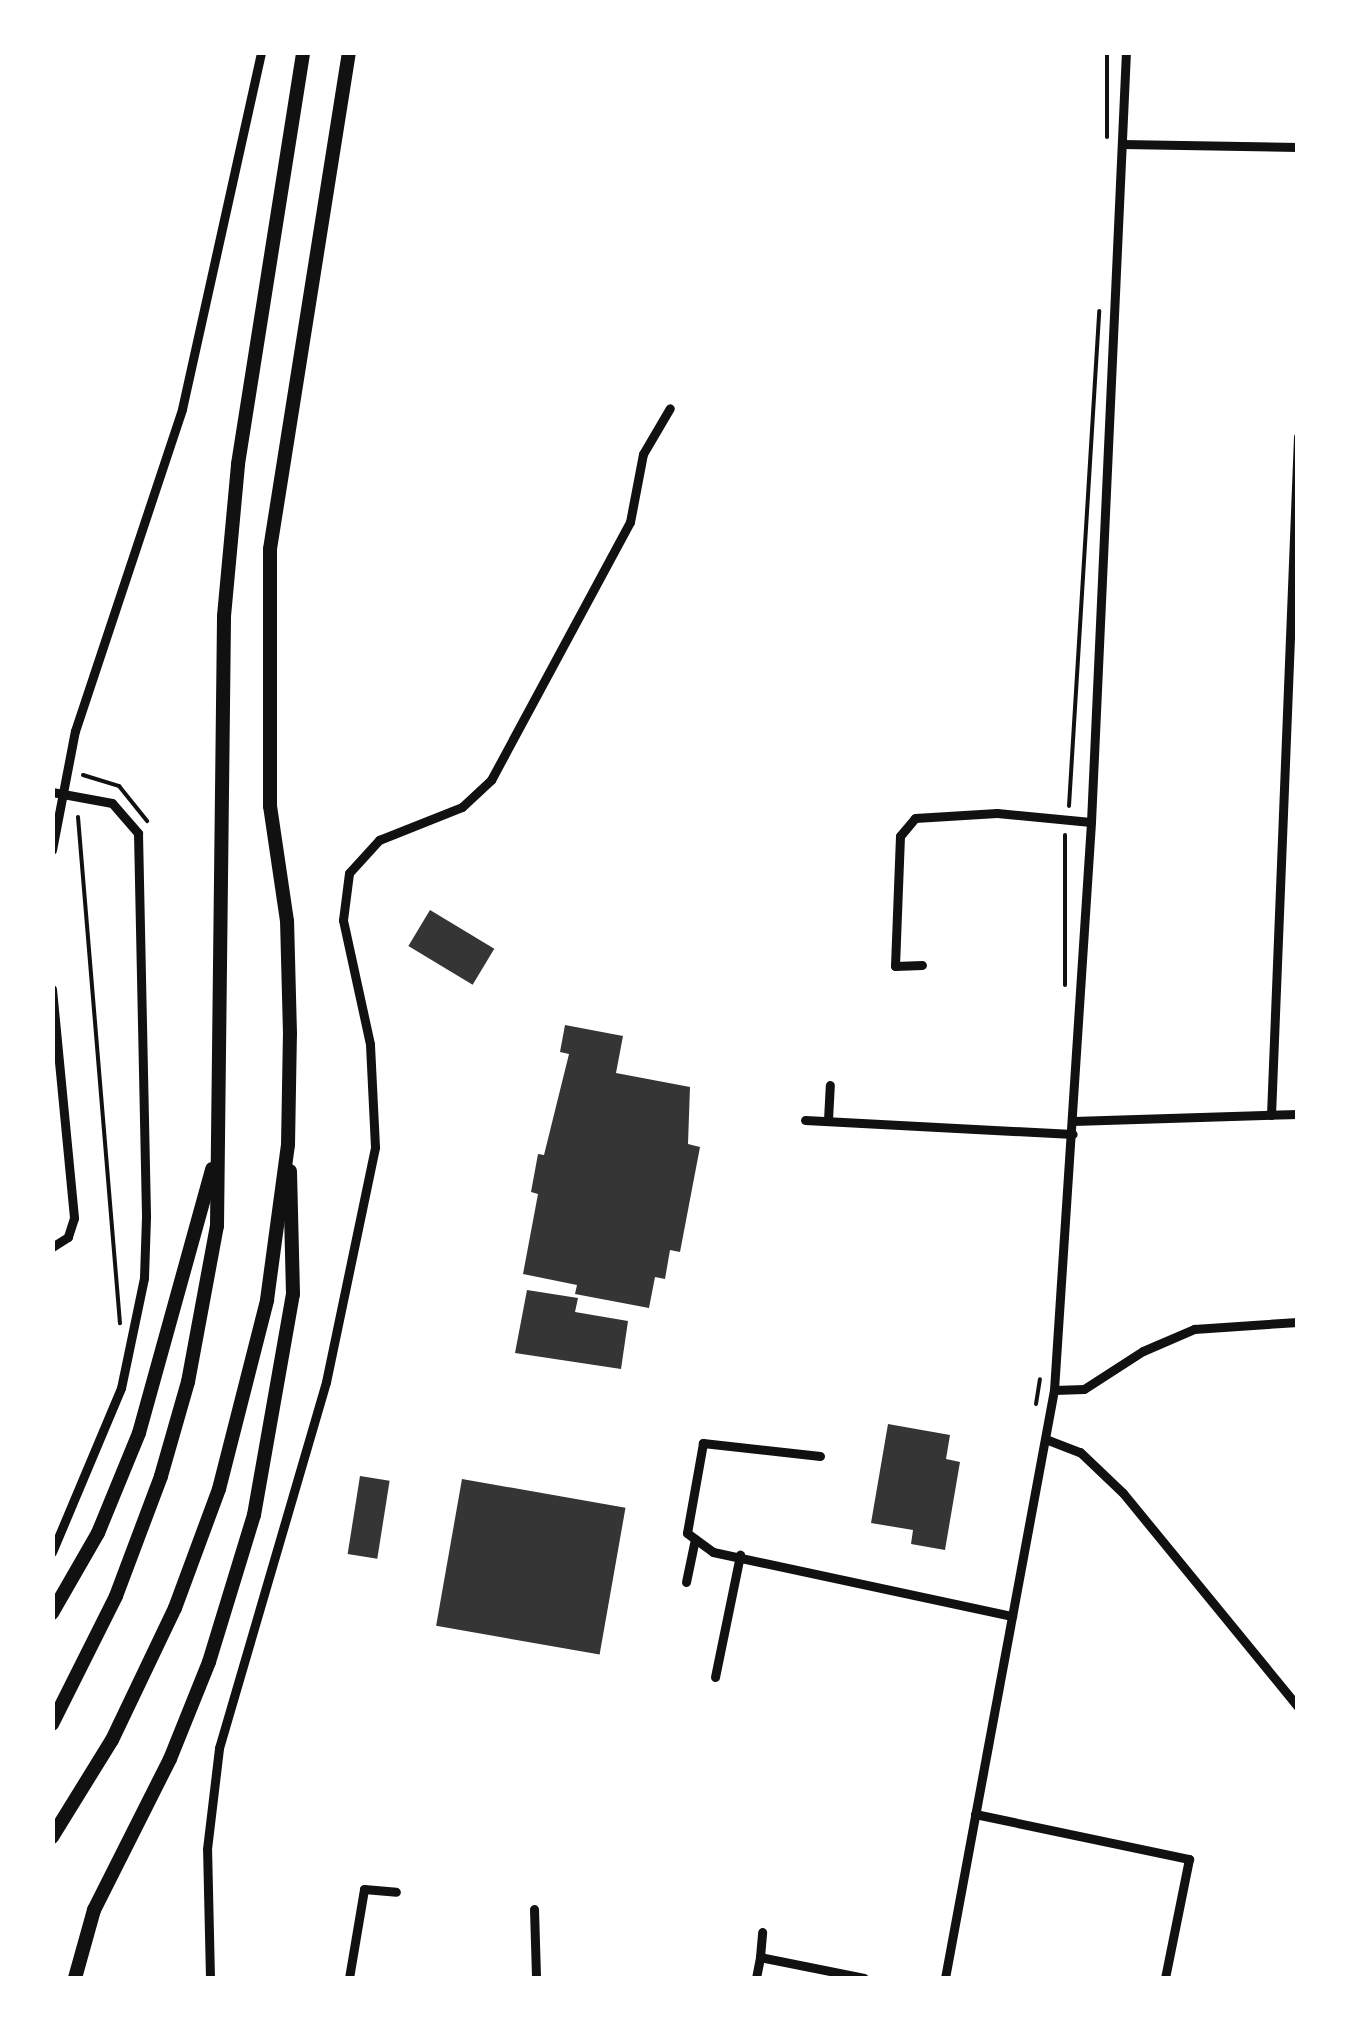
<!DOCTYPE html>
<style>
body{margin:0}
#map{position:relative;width:1350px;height:2031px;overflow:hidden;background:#fff;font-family:"Roboto Condensed",sans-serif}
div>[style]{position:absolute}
.building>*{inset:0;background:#353535;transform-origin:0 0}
.path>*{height:4px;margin:-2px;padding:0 2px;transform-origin:2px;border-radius:2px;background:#111}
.minor>*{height:9px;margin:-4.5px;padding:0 4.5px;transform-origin:4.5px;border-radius:4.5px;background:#111}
.trunk>*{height:14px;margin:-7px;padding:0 7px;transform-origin:7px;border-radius:7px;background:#111}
span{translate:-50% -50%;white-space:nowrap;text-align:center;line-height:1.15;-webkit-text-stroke:10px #fff;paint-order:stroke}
.frame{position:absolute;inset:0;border:55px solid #fff;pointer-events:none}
</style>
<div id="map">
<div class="building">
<i style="left:430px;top:910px;width:75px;height:42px;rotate:31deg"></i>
<i style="clip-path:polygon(565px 1025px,623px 1036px,616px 1073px,690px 1087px,688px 1144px,700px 1147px,680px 1252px,670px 1250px,665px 1279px,655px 1277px,649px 1308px,575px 1294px,577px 1285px,523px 1274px,538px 1194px,531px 1192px,538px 1154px,544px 1155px,569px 1054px,560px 1052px)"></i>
<i style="clip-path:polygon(527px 1290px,578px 1298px,575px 1312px,628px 1321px,621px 1369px,515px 1353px)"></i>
<i style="clip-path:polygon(888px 1424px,950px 1435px,946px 1459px,960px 1462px,945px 1550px,911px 1544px,913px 1530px,871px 1523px)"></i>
<i style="left:360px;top:1476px;width:30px;height:79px;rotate:9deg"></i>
<i style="left:462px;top:1479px;width:166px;height:149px;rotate:10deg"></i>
</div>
<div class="path">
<i style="left:1107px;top:137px;width:85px;rotate:-90deg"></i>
<i style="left:83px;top:775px;width:38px;rotate:17deg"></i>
<i style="left:119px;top:786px;width:45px;rotate:51.3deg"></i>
<i style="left:1069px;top:806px;width:496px;rotate:-86.5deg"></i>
<i style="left:78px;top:817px;width:508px;rotate:85.26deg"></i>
<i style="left:1065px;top:985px;width:150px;rotate:-90deg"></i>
<i style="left:1036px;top:1404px;width:25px;rotate:-81deg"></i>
</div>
<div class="minor">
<i style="left:1122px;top:144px;width:176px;rotate:1deg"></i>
<i style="left:52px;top:792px;width:61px;rotate:10.4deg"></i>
<i style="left:112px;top:803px;width:40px;rotate:49deg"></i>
<i style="left:138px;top:833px;width:384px;rotate:88.8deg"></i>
<i style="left:146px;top:1217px;width:61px;rotate:91.9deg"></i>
<i style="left:144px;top:1278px;width:112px;rotate:101.8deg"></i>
<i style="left:121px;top:1388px;width:178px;rotate:112.8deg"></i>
<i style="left:52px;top:850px;width:121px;rotate:-79.1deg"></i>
<i style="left:75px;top:731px;width:339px;rotate:-71.6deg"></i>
<i style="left:182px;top:409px;width:366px;rotate:-77.5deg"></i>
<i style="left:922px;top:965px;width:27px;rotate:178deg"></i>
<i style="left:895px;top:966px;width:130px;rotate:-87.8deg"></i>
<i style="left:900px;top:836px;width:23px;rotate:-50deg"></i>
<i style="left:915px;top:818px;width:82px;rotate:-3.5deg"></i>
<i style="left:997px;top:813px;width:94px;rotate:5.5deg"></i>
<i style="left:52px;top:989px;width:230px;rotate:84.5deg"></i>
<i style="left:74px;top:1218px;width:20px;rotate:108deg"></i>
<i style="left:68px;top:1237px;width:19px;rotate:148deg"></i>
<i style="left:1271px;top:1115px;width:679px;rotate:-87.72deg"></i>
<i style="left:805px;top:1120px;width:268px;rotate:3deg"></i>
<i style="left:828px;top:1120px;width:35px;rotate:-87deg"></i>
<i style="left:1073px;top:1121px;width:225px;rotate:-1.8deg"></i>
<i style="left:1054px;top:1390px;width:30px;rotate:-2deg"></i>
<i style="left:1084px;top:1389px;width:70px;rotate:-32.8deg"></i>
<i style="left:1143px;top:1351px;width:56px;rotate:-23.3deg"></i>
<i style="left:1194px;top:1329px;width:104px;rotate:-3.9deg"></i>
<i style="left:1048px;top:1440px;width:34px;rotate:21deg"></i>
<i style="left:1080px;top:1452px;width:59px;rotate:43.6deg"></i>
<i style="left:1123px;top:1493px;width:276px;rotate:50.7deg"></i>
<i style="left:820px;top:1456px;width:118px;rotate:-173.7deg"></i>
<i style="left:703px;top:1443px;width:91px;rotate:100.1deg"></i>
<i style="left:687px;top:1533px;width:32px;rotate:36deg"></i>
<i style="left:713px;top:1552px;width:306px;rotate:12.1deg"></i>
<i style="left:686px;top:1582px;width:44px;rotate:-78.2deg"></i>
<i style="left:715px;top:1677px;width:125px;rotate:-78.4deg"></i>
<i style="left:975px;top:1814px;width:219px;rotate:11.9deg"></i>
<i style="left:1189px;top:1859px;width:121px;rotate:101.4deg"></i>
<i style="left:534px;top:1909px;width:69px;rotate:88.3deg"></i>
<i style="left:760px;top:1957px;width:25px;rotate:-85deg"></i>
<i style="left:210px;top:1978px;width:129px;rotate:-91.3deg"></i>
<i style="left:207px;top:1849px;width:102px;rotate:-83.2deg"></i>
<i style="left:219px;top:1748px;width:381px;rotate:-73.7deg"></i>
<i style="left:326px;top:1382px;width:240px;rotate:-78.2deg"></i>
<i style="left:375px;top:1147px;width:103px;rotate:-92.8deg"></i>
<i style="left:370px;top:1044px;width:127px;rotate:-102.3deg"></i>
<i style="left:343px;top:920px;width:47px;rotate:-82.7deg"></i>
<i style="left:349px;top:873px;width:45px;rotate:-47.7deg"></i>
<i style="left:379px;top:840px;width:89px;rotate:-21.7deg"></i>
<i style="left:462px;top:807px;width:40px;rotate:-43deg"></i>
<i style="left:491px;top:780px;width:293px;rotate:-61.7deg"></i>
<i style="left:630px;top:522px;width:69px;rotate:-79.2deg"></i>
<i style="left:643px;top:454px;width:53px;rotate:-59.6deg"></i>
<i style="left:349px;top:1978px;width:90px;rotate:-80.4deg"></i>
<i style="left:364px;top:1889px;width:32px;rotate:5deg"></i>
<i style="left:756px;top:1978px;width:21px;rotate:-79deg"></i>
<i style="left:760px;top:1957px;width:106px;rotate:11.4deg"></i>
<i style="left:945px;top:1978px;width:598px;rotate:-79.5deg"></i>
<i style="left:1054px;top:1390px;width:569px;rotate:-86.27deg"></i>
<i style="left:1091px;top:822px;width:771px;rotate:-87.4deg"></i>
</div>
<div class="trunk">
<i style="left:52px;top:1613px;width:92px;rotate:-60.1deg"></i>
<i style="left:98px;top:1533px;width:108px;rotate:-67.7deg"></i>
<i style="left:139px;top:1433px;width:274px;rotate:-74.5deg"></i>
<i style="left:52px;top:1724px;width:143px;rotate:-63.4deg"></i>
<i style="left:116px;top:1596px;width:128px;rotate:-69.4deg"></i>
<i style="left:161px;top:1476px;width:98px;rotate:-74deg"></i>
<i style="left:188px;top:1382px;width:159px;rotate:-79.5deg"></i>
<i style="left:217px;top:1226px;width:610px;rotate:-89.34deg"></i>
<i style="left:224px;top:616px;width:153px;rotate:-84.7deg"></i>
<i style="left:238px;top:464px;width:417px;rotate:-81deg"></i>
<i style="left:52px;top:1837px;width:114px;rotate:-58.3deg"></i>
<i style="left:112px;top:1740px;width:146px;rotate:-64.5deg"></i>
<i style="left:175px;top:1608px;width:127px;rotate:-69.7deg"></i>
<i style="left:219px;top:1489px;width:195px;rotate:-75.7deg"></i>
<i style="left:267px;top:1300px;width:156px;rotate:-82.3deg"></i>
<i style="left:288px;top:1145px;width:111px;rotate:-89deg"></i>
<i style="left:290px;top:1034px;width:113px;rotate:-91.5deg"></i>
<i style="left:287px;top:921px;width:116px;rotate:-98.4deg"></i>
<i style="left:270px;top:806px;width:257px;rotate:-90deg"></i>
<i style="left:270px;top:549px;width:503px;rotate:-80.97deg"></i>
<i style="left:75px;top:1978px;width:71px;rotate:-74.4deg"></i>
<i style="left:94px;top:1910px;width:169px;rotate:-63.3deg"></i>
<i style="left:170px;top:1759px;width:105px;rotate:-68.1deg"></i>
<i style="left:209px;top:1662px;width:154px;rotate:-73deg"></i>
<i style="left:254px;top:1515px;width:224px;rotate:-80deg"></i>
<i style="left:293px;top:1294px;width:123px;rotate:-91.4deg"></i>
</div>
<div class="frame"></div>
</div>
